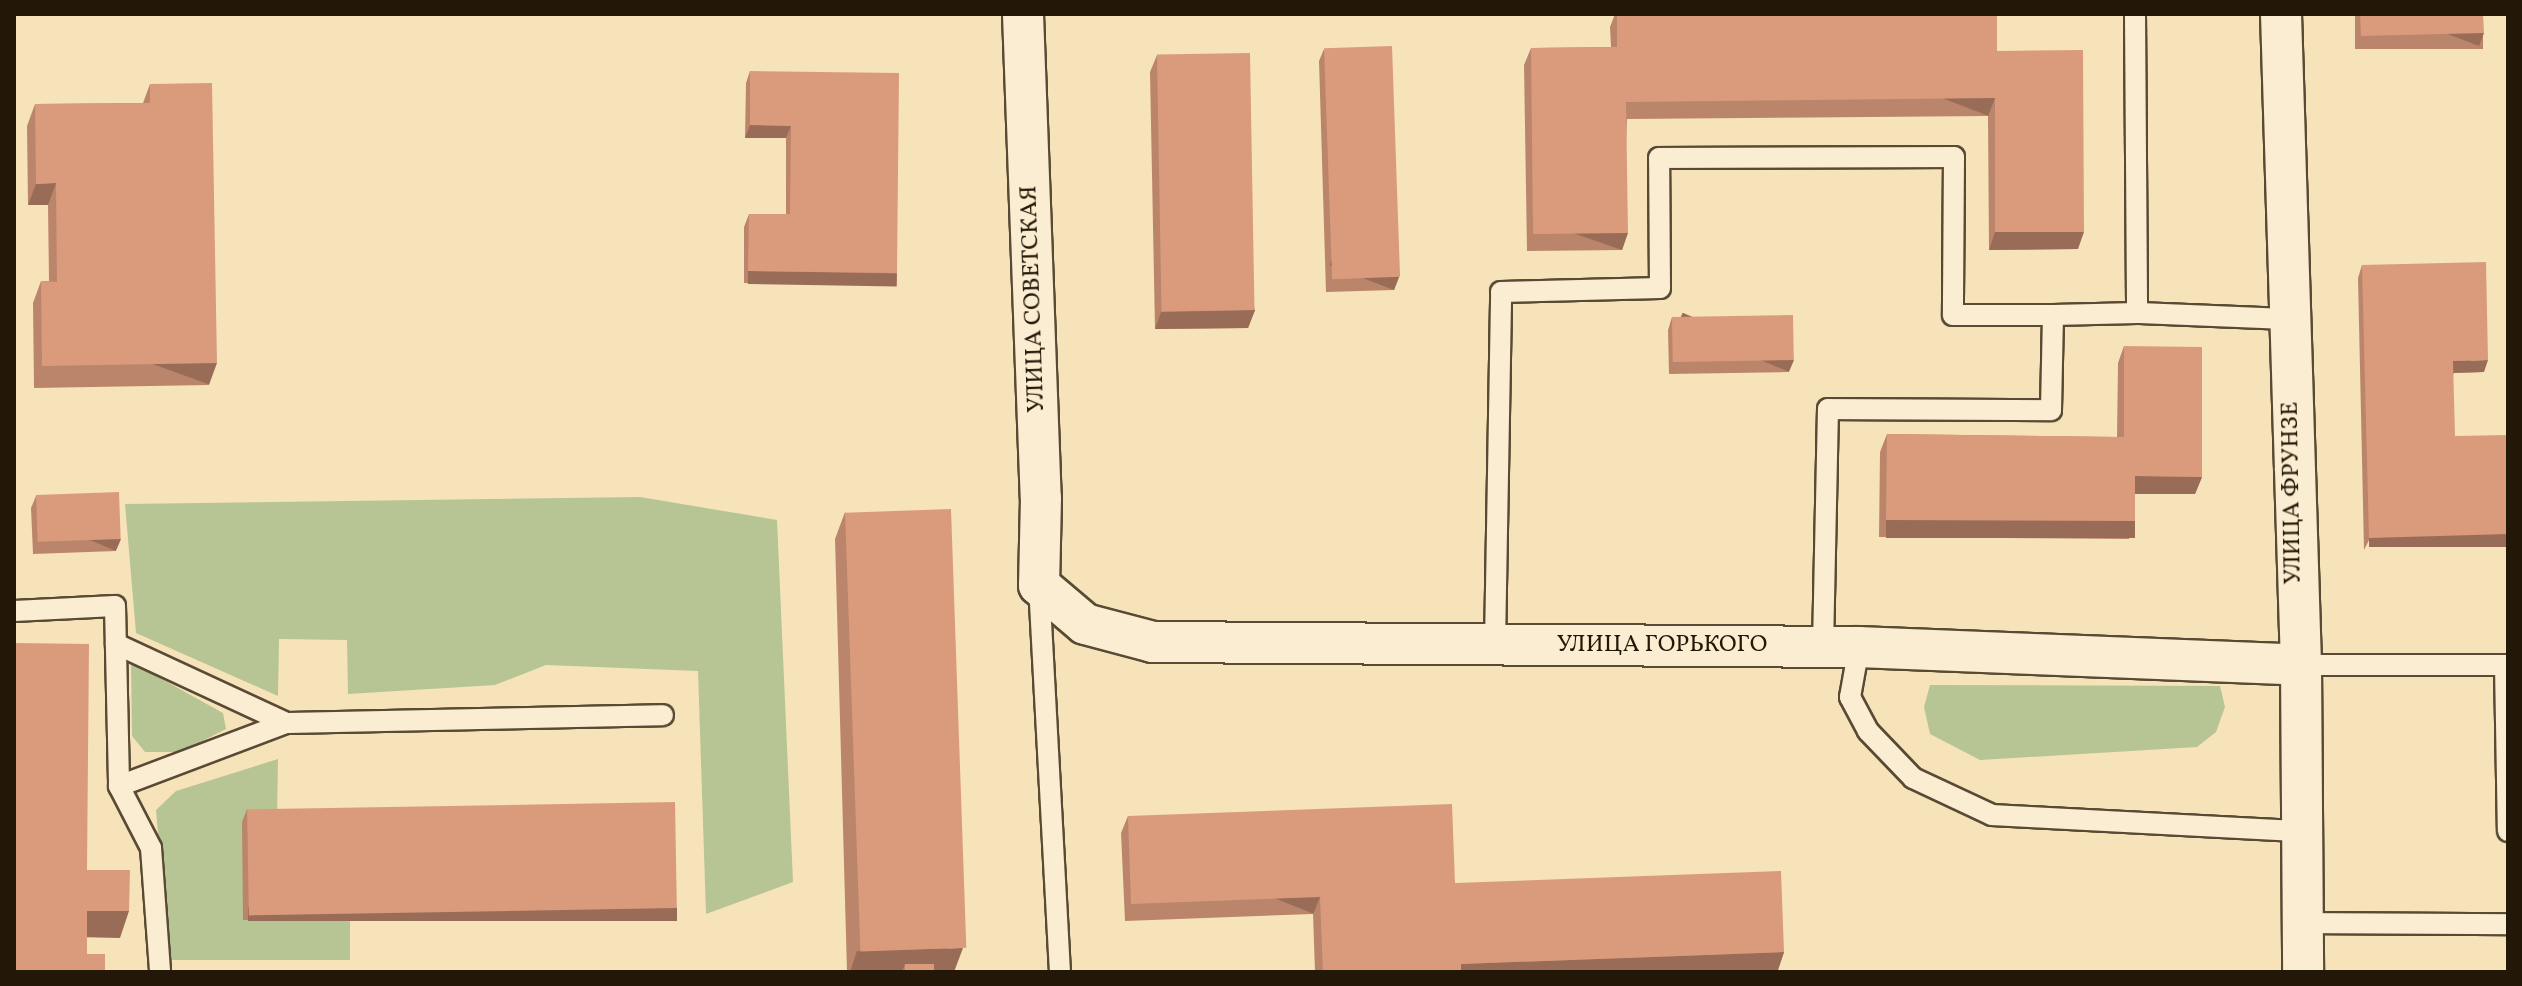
<!DOCTYPE html>
<meta charset="utf-8">
<style>
body{margin:0}
#map{position:relative;width:2522px;height:986px;overflow:hidden;background:#f7e3b9;font-family:Vollkorn,serif}
div>[style]{position:absolute}
.green>*{inset:0;background:#b7c594}
.roads{filter:drop-shadow(2px 0 #584a34) drop-shadow(-2px 0 #584a34) drop-shadow(0 2px #584a34) drop-shadow(0 -2px #584a34)}
.service>*{height:20px;margin:-10px;padding:0 10px;transform-origin:10px;border-radius:10px;background:#faedd2}
.minor>*{height:40px;margin:-20px;padding:0 20px;transform-origin:20px;border-radius:20px;background:#faedd2}
.wall>*{inset:0;background:#bb856b;transform-origin:0 0}
.shaded-wall>*{inset:0;background:#996c57;transform-origin:0 0}
.building>*{inset:0;background:#da9b7c;transform-origin:0 0}
span{translate:-50% -50%;white-space:nowrap;text-align:center;line-height:1.15;-webkit-text-stroke:8px #faedd2;paint-order:stroke}
.street-label{font-size:24px;color:#231708}
.frame{position:absolute;inset:0;border:16px solid #231708;pointer-events:none}
</style>
<div id="map">
<div class="green">
<i style="clip-path:polygon(640px 497px,777px 520px,793px 882px,706px 914px,698px 671px,546px 665px,495px 685px,348px 694px,347px 640px,279px 639px,278px 696px,136px 633px,125px 504px)"></i>
<i style="clip-path:polygon(131px 662px,223px 713px,226px 729px,181px 752px,145px 752px,132px 736px)"></i>
<i style="clip-path:polygon(1930px 685px,2220px 686px,2225px 707px,2216px 732px,2197px 747px,1980px 760px,1930px 734px,1924px 707px)"></i>
<i style="clip-path:polygon(278px 759px,277px 821px,350px 919px,350px 960px,169px 960px,156px 810px,176px 791px)"></i>
</div>
<div class="roads">
<div class="service">
<i style="left:2135px;top:14px;width:299px;rotate:89.6deg"></i>
<i style="left:2137px;top:313px;width:152px;rotate:2.3deg"></i>
<i style="left:1039px;top:585px;width:388px;rotate:86.9deg"></i>
<i style="left:14px;top:611px;width:101px;rotate:-2.8deg"></i>
<i style="left:115px;top:606px;width:180px;rotate:88.7deg"></i>
<i style="left:119px;top:786px;width:70px;rotate:62.7deg"></i>
<i style="left:151px;top:848px;width:124px;rotate:85.8deg"></i>
<i style="left:116px;top:644px;width:187px;rotate:24.9deg"></i>
<i style="left:286px;top:723px;width:377px;rotate:-1.2deg"></i>
<i style="left:1495px;top:645px;width:353px;rotate:-89deg"></i>
<i style="left:1501px;top:292px;width:159px;rotate:-1.4deg"></i>
<i style="left:1660px;top:288px;width:130px;rotate:-90.4deg"></i>
<i style="left:1659px;top:158px;width:295px;rotate:-0.2deg"></i>
<i style="left:1954px;top:157px;width:158px;rotate:90.4deg"></i>
<i style="left:1953px;top:315px;width:100px"></i>
<i style="left:1823px;top:647px;width:238px;rotate:-88.8deg"></i>
<i style="left:1828px;top:409px;width:223px;rotate:0.3deg"></i>
<i style="left:2051px;top:410px;width:95px;rotate:-88.8deg"></i>
<i style="left:2053px;top:315px;width:84px;rotate:-1.4deg"></i>
<i style="left:1859px;top:647px;width:51px;rotate:100.2deg"></i>
<i style="left:1850px;top:697px;width:38px;rotate:62deg"></i>
<i style="left:1868px;top:731px;width:65px;rotate:46.2deg"></i>
<i style="left:1913px;top:778px;width:87px;rotate:25.1deg"></i>
<i style="left:1992px;top:815px;width:309px;rotate:3deg"></i>
<i style="left:2301px;top:665px;width:207px"></i>
<i style="left:2505px;top:665px;width:166px;rotate:89deg"></i>
<i style="left:119px;top:786px;width:178px;rotate:-20.7deg"></i>
<i style="left:2302px;top:923px;width:206px;rotate:0.3deg"></i>
</div>
<div class="minor">
<i style="left:1023px;top:14px;width:484px;rotate:87.9deg"></i>
<i style="left:1041px;top:498px;width:87px;rotate:91.3deg"></i>
<i style="left:1039px;top:585px;width:60px;rotate:40.3deg"></i>
<i style="left:1085px;top:624px;width:70px;rotate:14.8deg"></i>
<i style="left:1153px;top:642px;width:706px;rotate:0.41deg"></i>
<i style="left:1859px;top:647px;width:442px;rotate:2.3deg"></i>
<i style="left:2281px;top:14px;width:651px;rotate:88.24deg"></i>
<i style="left:2301px;top:665px;width:307px;rotate:89.6deg"></i>
</div>
</div>
<div class="wall">
<i style="clip-path:polygon(1615px 14px,1997px 14px,1997px 51px,2078px 249px,1989px 250px,1988px 116px,1627px 119px,1622px 250px,1527px 251px,1524px 65px,1531px 48px,1611px 47px,1610px 27px)"></i>
<i style="left:2355px;top:14px;width:128px;height:35px"></i>
<i style="clip-path:polygon(1324px 49px,1399px 277px,1394px 290px,1326px 292px,1319px 61px)"></i>
<i style="clip-path:polygon(1157px 55px,1255px 310px,1248px 328px,1155px 329px,1150px 72px)"></i>
<i style="clip-path:polygon(750px 71px,897px 273px,892px 285px,744px 283px,744px 227px,749px 214px,786px 214px,786px 138px,745px 138px,746px 83px)"></i>
<i style="clip-path:polygon(150px 84px,209px 385px,34px 388px,33px 303px,41px 281px,49px 281px,48px 205px,28px 205px,27px 126px,35px 104px,143px 103px)"></i>
<i style="clip-path:polygon(2362px 265px,2484px 372px,2454px 373px,2364px 550px,2358px 278px)"></i>
<i style="clip-path:polygon(1672px 317px,1789px 372px,1669px 374px,1668px 330px)"></i>
<i style="clip-path:polygon(2124px 346px,2202px 477px,2195px 494px,2135px 494px,2129px 539px,1879px 537px,1880px 452px,1887px 434px,2117px 437px,2118px 363px)"></i>
<i style="clip-path:polygon(36px 496px,116px 551px,33px 554px,31px 508px)"></i>
<i style="clip-path:polygon(845px 512px,954px 972px,847px 972px,835px 539px)"></i>
<i style="clip-path:polygon(247px 809px,677px 908px,672px 921px,243px 920px,242px 822px)"></i>
<i style="clip-path:polygon(1128px 816px,1455px 883px,1784px 952px,1778px 970px,1716px 972px,1315px 972px,1313px 914px,1125px 921px,1121px 833px)"></i>
</div>
<div class="shaded-wall">
<i style="left:2484px;top:33px;width:14px;height:123px;rotate:111deg"></i>
<i style="left:1995px;top:98px;width:19px;height:369px;rotate:111deg"></i>
<i style="clip-path:polygon(750px 125px,791px 126px,786px 138px,745px 138px)"></i>
<i style="clip-path:polygon(56px 183px,48px 205px,28px 205px,36px 184px)"></i>
<i style="clip-path:polygon(1995px 232px,2084px 232px,2078px 249px,1989px 250px)"></i>
<i style="left:1628px;top:233px;width:18px;height:95px;rotate:109deg"></i>
<i style="left:748px;top:271px;width:149px;height:13px;rotate:1deg"></i>
<i style="left:1399px;top:277px;width:14px;height:69px;rotate:111deg"></i>
<i style="clip-path:polygon(1255px 310px,1248px 328px,1155px 329px,1161px 312px)"></i>
<i style="left:1794px;top:360px;width:13px;height:121px;rotate:113deg"></i>
<i style="clip-path:polygon(2488px 360px,2484px 372px,2449px 373px,2453px 361px)"></i>
<i style="left:217px;top:363px;width:23px;height:175px;rotate:110deg"></i>
<i style="clip-path:polygon(2135px 476px,2202px 477px,2195px 494px,2129px 494px)"></i>
<i style="left:1886px;top:520px;width:249px;height:18px"></i>
<i style="left:2508px;top:534px;width:13px;height:139px;rotate:90deg"></i>
<i style="left:121px;top:539px;width:13px;height:83px;rotate:113deg"></i>
<i style="left:1320px;top:897px;width:18px;height:189px;rotate:112deg"></i>
<i style="left:248px;top:907px;width:429px;height:14px"></i>
<i style="clip-path:polygon(87px 911px,129px 911px,120px 938px,77px 937px)"></i>
<i style="clip-path:polygon(963px 948px,954px 972px,906px 972px,905px 964px,902px 972px,850px 972px,857px 951px)"></i>
<i style="clip-path:polygon(1784px 952px,1778px 970px,1716px 972px,1458px 972px,1461px 964px)"></i>
</div>
<div class="building">
<i style="clip-path:polygon(1617px 14px,1997px 14px,1997px 51px,2083px 50px,2084px 232px,1995px 232px,1995px 98px,1626px 102px,1628px 233px,1533px 234px,1531px 48px,1617px 47px)"></i>
<i style="clip-path:polygon(2360px 14px,2483px 14px,2484px 33px,2361px 36px)"></i>
<i style="left:1392px;top:46px;width:231px;height:68px;rotate:88deg"></i>
<i style="left:1250px;top:53px;width:257px;height:93px;rotate:89deg"></i>
<i style="clip-path:polygon(750px 71px,899px 73px,897px 273px,748px 271px,749px 214px,790px 214px,791px 126px,750px 125px)"></i>
<i style="clip-path:polygon(212px 83px,217px 363px,42px 366px,41px 281px,57px 282px,56px 183px,36px 184px,35px 104px,150px 103px,150px 84px)"></i>
<i style="clip-path:polygon(2486px 262px,2488px 360px,2453px 361px,2455px 436px,2508px 435px,2508px 534px,2369px 538px,2362px 265px)"></i>
<i style="left:1793px;top:315px;width:45px;height:121px;rotate:89deg"></i>
<i style="clip-path:polygon(2124px 346px,2202px 347px,2202px 477px,2135px 476px,2135px 521px,1886px 520px,1887px 434px,2124px 437px)"></i>
<i style="left:119px;top:492px;width:47px;height:83px;rotate:88deg"></i>
<i style="left:951px;top:509px;width:439px;height:106px;rotate:88deg"></i>
<i style="clip-path:polygon(14px 643px,89px 644px,87px 870px,130px 870px,129px 911px,87px 911px,87px 954px,105px 954px,105px 972px,14px 972px)"></i>
<i style="left:675px;top:802px;width:106px;height:428px;rotate:89deg"></i>
<i style="clip-path:polygon(1452px 804px,1455px 883px,1781px 871px,1784px 952px,1461px 964px,1461px 972px,1323px 972px,1320px 897px,1131px 904px,1128px 816px)"></i>
<i style="left:905px;top:964px;width:29px;height:8px"></i>
</div>
<div class="street-label">
<span style="left:1034px;top:299px;rotate:-92deg">УЛИЦА СОВЕТСКАЯ</span>
<span style="left:2293px;top:493px;rotate:-91deg">УЛИЦА ФРУНЗЕ</span>
<span style="left:1662px;top:646px">УЛИЦА ГОРЬКОГО</span>
</div>
<div class="frame"></div>
</div>
